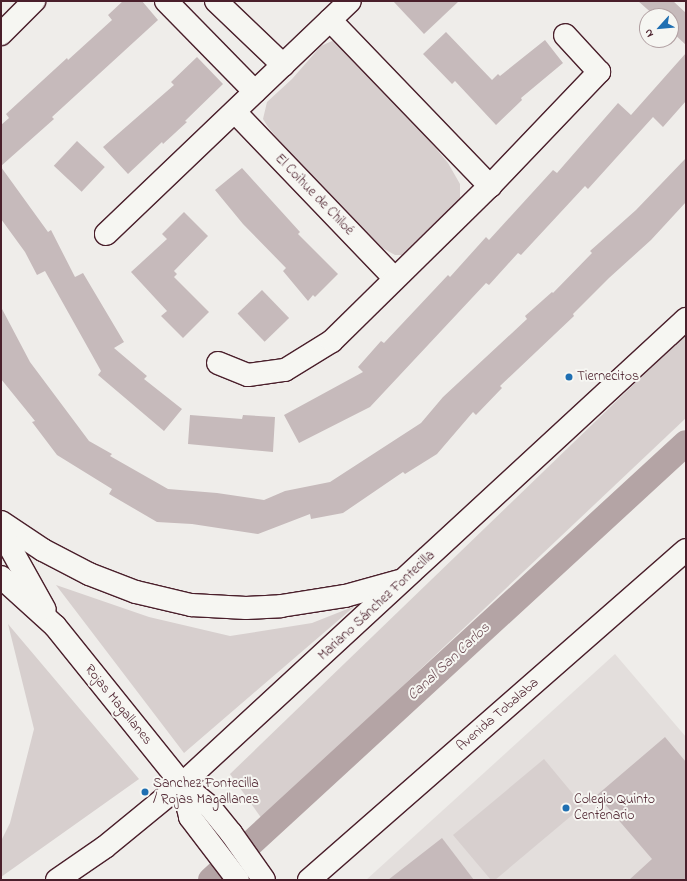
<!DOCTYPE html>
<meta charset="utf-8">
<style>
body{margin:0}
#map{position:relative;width:687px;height:881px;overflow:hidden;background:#efedea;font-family:"Indie Flower",sans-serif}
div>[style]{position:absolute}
.built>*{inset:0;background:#e3dedc}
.green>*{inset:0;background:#d7cfce}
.canal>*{height:26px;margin:-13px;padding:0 13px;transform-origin:13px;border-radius:13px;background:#b4a4a5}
.building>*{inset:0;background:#c6babb;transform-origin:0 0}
.roads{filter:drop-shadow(1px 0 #4a1f2b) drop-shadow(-1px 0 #4a1f2b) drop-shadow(0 1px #4a1f2b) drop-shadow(0 -1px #4a1f2b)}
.minor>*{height:22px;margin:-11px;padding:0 11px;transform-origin:11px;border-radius:11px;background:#f6f6f2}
.dots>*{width:11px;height:11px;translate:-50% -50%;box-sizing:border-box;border:2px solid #f6f6f2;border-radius:50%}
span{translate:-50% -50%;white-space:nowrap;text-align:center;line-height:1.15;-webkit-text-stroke:4px #f6f6f2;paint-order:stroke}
.street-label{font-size:14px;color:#4a1f2b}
.poi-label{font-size:14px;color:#4a1f2b}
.left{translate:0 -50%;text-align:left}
.water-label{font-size:15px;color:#6f4e56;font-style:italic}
.frame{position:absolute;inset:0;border:2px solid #4a1f2b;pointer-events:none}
.north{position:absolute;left:639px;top:8px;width:40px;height:40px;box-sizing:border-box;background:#f6f6f2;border:1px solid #b1a0a2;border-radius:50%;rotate:243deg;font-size:11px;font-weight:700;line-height:16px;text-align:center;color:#4a1f2b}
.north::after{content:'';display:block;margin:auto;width:14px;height:18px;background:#1f6fb2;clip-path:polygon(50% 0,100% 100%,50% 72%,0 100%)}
</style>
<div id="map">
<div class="built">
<i style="clip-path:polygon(615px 654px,686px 737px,686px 880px,366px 880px)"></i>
</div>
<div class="green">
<i style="clip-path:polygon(332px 41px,346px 43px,360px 56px,448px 163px,460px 184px,460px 203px,408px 255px,395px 255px,377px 245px,282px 144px,268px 127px,263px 119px,267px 102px,292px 79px,321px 46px)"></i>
<i style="clip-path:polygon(686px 334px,686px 418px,262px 819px,230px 774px)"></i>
<i style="clip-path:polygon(56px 585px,149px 617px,230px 636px,312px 623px,355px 606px,184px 753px)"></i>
<i style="clip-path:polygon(8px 624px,139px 779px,1px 877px,1px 841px,10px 823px,34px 729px)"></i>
<i style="clip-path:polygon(544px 759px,583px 806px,495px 880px,491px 880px,453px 835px)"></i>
</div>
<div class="canal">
<i style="left:211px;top:880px;width:645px;rotate:-42.61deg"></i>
</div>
<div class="building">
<i style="clip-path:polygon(123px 1px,142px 1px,158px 20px,52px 117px,54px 119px,1px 166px,1px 125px,9px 118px,6px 114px,67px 58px,68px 60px,112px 20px,108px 15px)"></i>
<i style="clip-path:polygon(393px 1px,459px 1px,424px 34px)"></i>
<i style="clip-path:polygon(638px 1px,673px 1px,686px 13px,686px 45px,671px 31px,671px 16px,655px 16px)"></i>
<i style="clip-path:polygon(446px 32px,492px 80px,498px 74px,500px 76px,545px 40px,563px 63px,521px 98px,522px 100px,496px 125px,455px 81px,452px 84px,423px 54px)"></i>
<i style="clip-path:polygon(686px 53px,686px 101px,663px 127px,653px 117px,588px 189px,585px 186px,521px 255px,518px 253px,489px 285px,486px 283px,370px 407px,299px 443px,284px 415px,363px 372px,358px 367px,381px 341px,384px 343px,448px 275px,450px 277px,486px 237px,489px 240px,553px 170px,557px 173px,618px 103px,631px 115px)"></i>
<i style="clip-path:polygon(197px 57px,223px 84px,185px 121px,187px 122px,163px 144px,162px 142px,128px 174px,103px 147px,174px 85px,171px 82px)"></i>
<i style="left:77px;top:141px;width:38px;height:34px;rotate:43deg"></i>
<i style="clip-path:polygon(686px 158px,686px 202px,651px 240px,609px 278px,573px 314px,574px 316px,500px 386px,502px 388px,476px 415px,473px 412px,437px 454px,405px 474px,403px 472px,343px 513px,311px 519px,310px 514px,258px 534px,192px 524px,157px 522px,109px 494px,112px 489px,57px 455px,32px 422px,35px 421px,1px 379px,1px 307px,30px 362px,89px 441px,112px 454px,110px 456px,168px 489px,217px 493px,264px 500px,285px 491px,330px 482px,421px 423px,443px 397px,527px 319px,525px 316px,552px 292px,553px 293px,592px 253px,590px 251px,636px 210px)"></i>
<i style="clip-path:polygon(1px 167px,48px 232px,51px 230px,75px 277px,83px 273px,124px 342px,114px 348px,147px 376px,144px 379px,182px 409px,164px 431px,98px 375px,101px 371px,45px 271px,37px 275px,25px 252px,1px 219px)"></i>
<i style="clip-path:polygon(242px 168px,300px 232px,298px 234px,338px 274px,315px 297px,313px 295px,308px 301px,283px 271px,286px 268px,243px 224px,215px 190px)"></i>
<i style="clip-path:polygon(184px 212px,208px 236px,174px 271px,177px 274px,174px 277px,209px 312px,183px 338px,161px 316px,167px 311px,131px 272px,167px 239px,162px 234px)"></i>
<i style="left:262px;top:290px;width:39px;height:34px;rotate:46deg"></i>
<i style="clip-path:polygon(190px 415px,242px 419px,243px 415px,275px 417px,273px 452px,188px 444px)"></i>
<i style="clip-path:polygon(665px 737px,686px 762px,686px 880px,629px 880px,652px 859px,597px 795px)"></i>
<i style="clip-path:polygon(442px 838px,474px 880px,388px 880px)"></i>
</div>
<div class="roads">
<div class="minor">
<i style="left:166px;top:1px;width:127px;rotate:45.6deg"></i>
<i style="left:216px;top:1px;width:93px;rotate:43.7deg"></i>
<i style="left:330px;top:20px;width:231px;rotate:46.1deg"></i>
<i style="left:1px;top:34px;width:47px;rotate:-45deg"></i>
<i style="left:235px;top:112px;width:230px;rotate:46.2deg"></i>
<i style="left:106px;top:234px;width:337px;rotate:-43.7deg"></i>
<i style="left:218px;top:363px;width:32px;rotate:22deg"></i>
<i style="left:248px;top:375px;width:37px;rotate:-8deg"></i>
<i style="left:285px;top:370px;width:55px;rotate:-31.7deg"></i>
<i style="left:332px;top:341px;width:221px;rotate:-44.5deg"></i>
<i style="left:490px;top:186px;width:158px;rotate:-46.3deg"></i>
<i style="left:599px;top:72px;width:50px;rotate:-132.6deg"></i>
<i style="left:1px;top:522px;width:50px;rotate:33.7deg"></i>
<i style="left:43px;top:550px;width:52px;rotate:27.6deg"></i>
<i style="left:89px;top:574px;width:50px;rotate:21deg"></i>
<i style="left:136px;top:592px;width:57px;rotate:13.3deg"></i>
<i style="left:191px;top:605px;width:55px;rotate:3.1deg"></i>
<i style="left:246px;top:608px;width:35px;rotate:-3deg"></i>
<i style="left:281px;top:606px;width:65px;rotate:-8.9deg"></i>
<i style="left:345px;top:596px;width:56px;rotate:-15.5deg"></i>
<i style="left:1px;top:531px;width:90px;rotate:60.9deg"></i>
<i style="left:1px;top:577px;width:73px;rotate:42.2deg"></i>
<i style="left:55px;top:626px;width:203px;rotate:51.2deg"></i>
<i style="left:182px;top:784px;width:35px;rotate:39deg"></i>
<i style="left:209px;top:806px;width:35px;rotate:51deg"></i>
<i style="left:231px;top:833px;width:57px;rotate:54.9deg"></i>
<i style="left:182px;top:784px;width:34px;rotate:76deg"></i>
<i style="left:190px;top:817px;width:79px;rotate:52.7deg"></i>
<i style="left:57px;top:880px;width:58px;rotate:-34.5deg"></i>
<i style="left:105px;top:847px;width:99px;rotate:-39.3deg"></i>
<i style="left:182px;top:784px;width:686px;rotate:-42.7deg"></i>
<i style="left:309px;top:880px;width:501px;rotate:-41.2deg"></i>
</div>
</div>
<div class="dots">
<i style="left:569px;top:377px;background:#1f6fb2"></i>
<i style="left:145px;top:792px;background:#1f6fb2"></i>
<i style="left:566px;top:808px;background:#1f6fb2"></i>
</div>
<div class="street-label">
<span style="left:314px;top:195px;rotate:46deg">El Coihue de Chiloé</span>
<span style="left:377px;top:606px;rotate:-43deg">Mariano Sánchez Fontecilla</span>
<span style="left:118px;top:705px;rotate:51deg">Rojas Magallanes</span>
<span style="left:498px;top:715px;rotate:-41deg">Avenida Tobalaba</span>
</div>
<div class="poi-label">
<span class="left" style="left:577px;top:377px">Tiernecitos</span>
<span class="left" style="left:153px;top:792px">Sanchez Fontecilla<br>/ Rojas Magallanes</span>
<span class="left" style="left:574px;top:808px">Colegio Quinto<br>Centenario</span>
</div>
<div class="water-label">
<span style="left:449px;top:662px;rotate:-43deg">Canal San Carlos</span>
</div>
<div class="frame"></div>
<div class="north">N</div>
</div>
